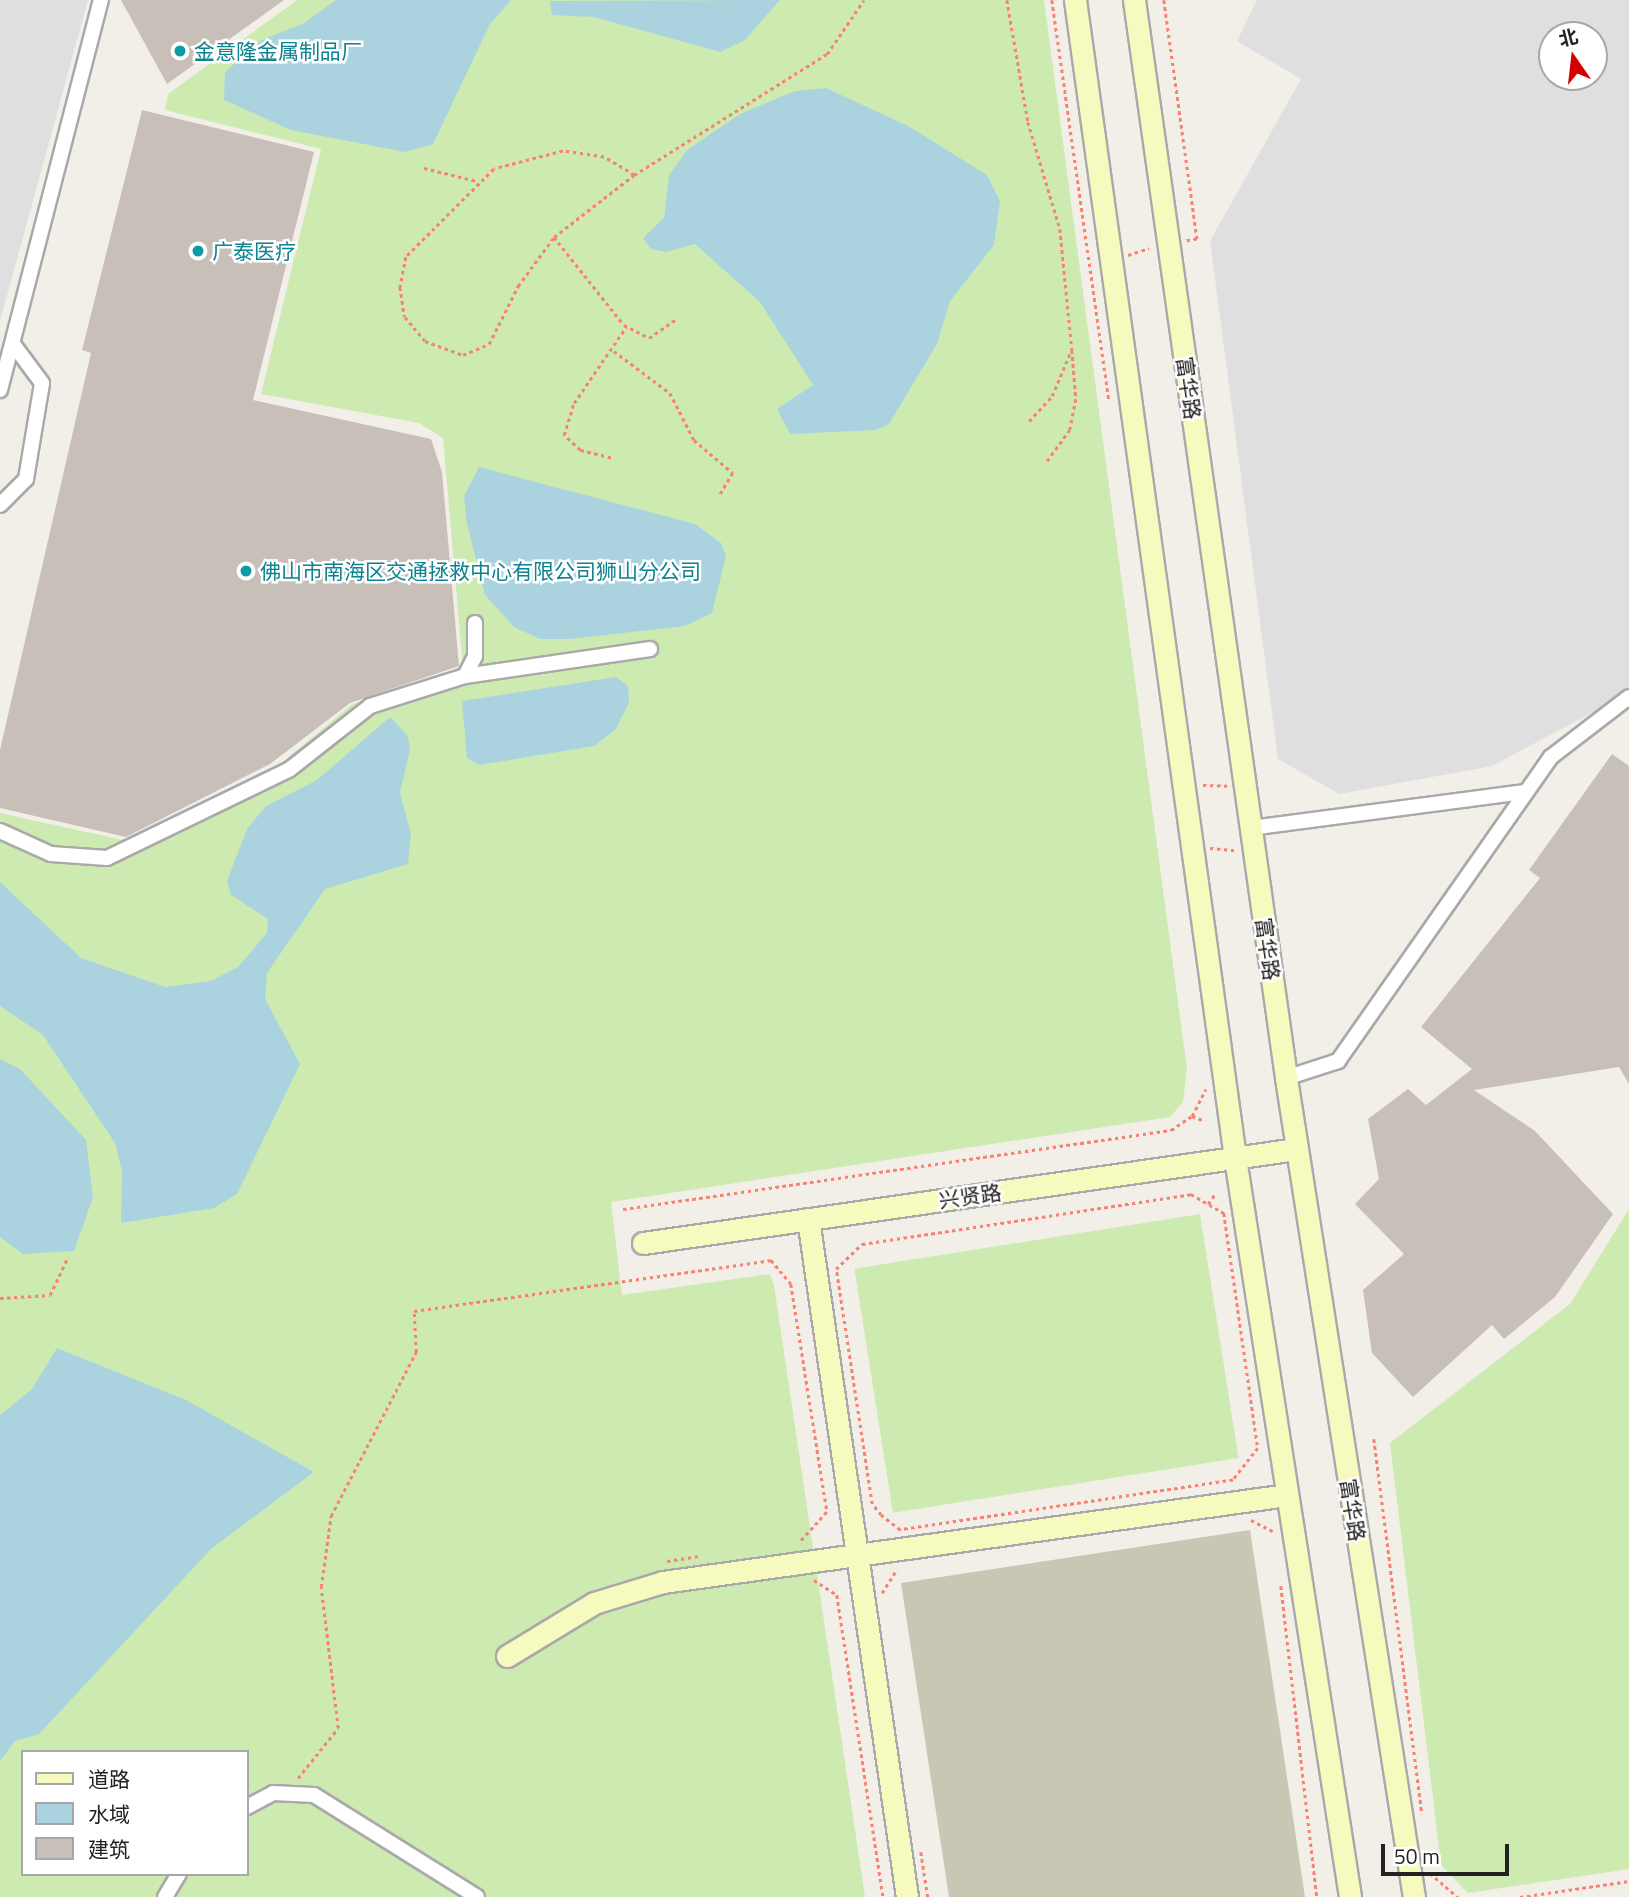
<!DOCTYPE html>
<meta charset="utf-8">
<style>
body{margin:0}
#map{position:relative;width:1629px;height:1897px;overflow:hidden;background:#f2efe9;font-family:"Titillium Web","Noto Sans SC",sans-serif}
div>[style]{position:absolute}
.residential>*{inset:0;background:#e0dfdf}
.construction>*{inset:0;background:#c7c7b4}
.grass>*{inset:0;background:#cdebb0;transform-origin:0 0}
.water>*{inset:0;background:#aad3df}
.building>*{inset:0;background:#c7bfb8}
.path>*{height:2.5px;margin-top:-1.25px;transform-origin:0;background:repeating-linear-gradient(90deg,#fa8072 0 3.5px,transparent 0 7px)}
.roads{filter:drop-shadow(2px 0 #a9a9a9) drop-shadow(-2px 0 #a9a9a9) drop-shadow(0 2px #a9a9a9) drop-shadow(0 -2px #a9a9a9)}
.street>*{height:14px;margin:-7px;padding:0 7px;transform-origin:7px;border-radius:7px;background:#fff}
.secondary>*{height:21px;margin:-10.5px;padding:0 10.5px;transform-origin:10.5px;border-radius:10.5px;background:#f7fabf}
.dots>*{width:19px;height:19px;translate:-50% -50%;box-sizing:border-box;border:4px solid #fff;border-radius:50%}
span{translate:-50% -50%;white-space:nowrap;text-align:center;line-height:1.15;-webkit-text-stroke:5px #fff;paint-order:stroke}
.culture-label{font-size:21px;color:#0d838f}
.left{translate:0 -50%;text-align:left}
.street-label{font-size:21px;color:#222}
.legend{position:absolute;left:21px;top:1750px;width:228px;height:126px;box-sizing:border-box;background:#fff;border:2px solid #a7a7a7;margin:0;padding:9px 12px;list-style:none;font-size:21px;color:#222}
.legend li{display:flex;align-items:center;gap:14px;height:35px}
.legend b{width:35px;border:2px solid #a7a7a7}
.north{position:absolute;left:1538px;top:21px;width:70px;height:70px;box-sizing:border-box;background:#fff;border:2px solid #a7a7a7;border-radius:50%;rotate:346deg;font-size:19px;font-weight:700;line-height:28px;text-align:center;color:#222}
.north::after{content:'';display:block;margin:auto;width:24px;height:32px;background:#d40000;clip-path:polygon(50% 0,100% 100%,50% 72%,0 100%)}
.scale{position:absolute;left:1381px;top:1844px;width:128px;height:32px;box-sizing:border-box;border:4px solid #222;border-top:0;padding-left:9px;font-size:21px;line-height:24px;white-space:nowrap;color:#222;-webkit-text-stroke:5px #fff;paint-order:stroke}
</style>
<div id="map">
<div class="residential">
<i style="clip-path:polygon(0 0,88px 0,0 321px)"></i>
<i style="clip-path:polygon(evenodd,1257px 0,1629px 0,1629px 693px,1492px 766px,1339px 794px,1278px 759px,1210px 241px,1301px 79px,1237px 41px,1257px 0,1552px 35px,1594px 35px,1594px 77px,1552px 77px,1552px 35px)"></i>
</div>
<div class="construction">
<i style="clip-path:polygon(1250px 1530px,1305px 1897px,949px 1897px,901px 1583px)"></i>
</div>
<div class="grass">
<i style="clip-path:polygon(evenodd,297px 0,1044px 0,1187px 1069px,1183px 1102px,1170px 1117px,611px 1202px,622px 1295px,770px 1274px,774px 1285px,865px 1897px,0 1897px,0 813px,123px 840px,272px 771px,351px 705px,463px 669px,443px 438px,419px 423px,261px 394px,321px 149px,165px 110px,168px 94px,297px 0,23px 1752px,247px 1752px,247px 1874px,23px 1874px,23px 1752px)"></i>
<i style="clip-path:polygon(1629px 1209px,1629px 1869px,1468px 1893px,1441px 1865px,1390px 1443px,1570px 1304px)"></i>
<i style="left:1200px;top:1214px;width:247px;height:350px;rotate:81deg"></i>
</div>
<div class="water">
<i style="clip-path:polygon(336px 0,511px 0,490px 24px,433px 144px,405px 152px,291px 130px,224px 100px,225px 72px,260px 41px,304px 23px)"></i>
<i style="clip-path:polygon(780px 0,745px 40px,720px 52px,594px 17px,552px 15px,550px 1px)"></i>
<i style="clip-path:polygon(826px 88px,910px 127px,987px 175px,1000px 201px,994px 245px,950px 301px,937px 344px,889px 424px,876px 430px,790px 434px,777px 409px,813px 385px,760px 302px,695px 244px,666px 252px,651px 249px,643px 238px,664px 218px,669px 175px,687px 150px,740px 114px,795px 91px)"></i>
<i style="clip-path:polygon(479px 467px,695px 524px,721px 543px,726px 556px,712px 613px,685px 626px,569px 639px,540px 639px,514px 627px,485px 595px,467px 524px,464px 496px)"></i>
<i style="clip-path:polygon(616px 677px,628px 686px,629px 702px,616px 729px,594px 746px,479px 765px,467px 758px,462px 701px)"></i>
<i style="clip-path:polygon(390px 717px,408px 736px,410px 750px,400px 793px,411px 834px,408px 864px,325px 889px,267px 973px,265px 999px,300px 1064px,237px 1194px,214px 1208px,121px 1223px,122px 1171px,115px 1143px,43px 1035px,0 1006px,0 882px,81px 958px,165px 987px,211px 981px,238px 967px,267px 933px,268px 919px,231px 895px,227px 881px,247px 829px,266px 806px,317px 780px)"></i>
<i style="clip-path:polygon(0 1059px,20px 1069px,86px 1140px,93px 1197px,74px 1251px,23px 1254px,0 1237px)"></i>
<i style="clip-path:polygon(57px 1348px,186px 1400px,314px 1472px,212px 1548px,39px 1734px,15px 1741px,0 1761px,0 1415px,32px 1389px)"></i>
</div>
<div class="building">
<i style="clip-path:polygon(121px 0,284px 0,167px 84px)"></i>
<i style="clip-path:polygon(142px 110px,314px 152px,253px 400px,431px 439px,442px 472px,459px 666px,350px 703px,270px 764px,126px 837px,0 808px,0 750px,91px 353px,82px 350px)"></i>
<i style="clip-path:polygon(1612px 754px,1629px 766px,1629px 1084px,1619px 1067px,1474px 1090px,1535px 1131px,1613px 1214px,1555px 1297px,1504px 1339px,1492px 1325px,1413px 1397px,1372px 1353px,1363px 1290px,1404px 1254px,1355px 1204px,1379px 1179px,1368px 1119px,1408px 1089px,1426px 1105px,1472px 1069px,1421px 1027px,1540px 878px,1529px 870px)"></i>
</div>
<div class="path">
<i style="left:1007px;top:0;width:124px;rotate:80.2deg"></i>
<i style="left:1028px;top:122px;width:112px;rotate:73.3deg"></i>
<i style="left:1060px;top:229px;width:122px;rotate:84.3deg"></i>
<i style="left:1072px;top:350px;width:49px;rotate:85.3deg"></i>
<i style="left:1076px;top:399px;width:32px;rotate:101deg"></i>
<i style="left:1070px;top:430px;width:39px;rotate:126deg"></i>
<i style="left:1052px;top:0;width:405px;rotate:81.9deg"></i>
<i style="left:1164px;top:0;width:241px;rotate:82.1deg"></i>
<i style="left:1197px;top:239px;width:11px;rotate:170deg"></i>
<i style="left:424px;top:168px;width:55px;rotate:13.8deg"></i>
<i style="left:634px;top:175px;width:35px;rotate:-149deg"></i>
<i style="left:604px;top:157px;width:41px;rotate:-171.7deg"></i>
<i style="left:563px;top:151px;width:71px;rotate:165.4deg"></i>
<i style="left:494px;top:169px;width:124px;rotate:135deg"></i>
<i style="left:406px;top:257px;width:31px;rotate:101deg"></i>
<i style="left:400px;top:287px;width:30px;rotate:81deg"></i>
<i style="left:405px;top:317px;width:31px;rotate:50deg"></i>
<i style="left:425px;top:341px;width:40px;rotate:20.2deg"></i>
<i style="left:463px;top:355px;width:28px;rotate:-23deg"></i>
<i style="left:489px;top:344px;width:65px;rotate:-63.4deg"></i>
<i style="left:518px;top:286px;width:61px;rotate:-53.7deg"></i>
<i style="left:554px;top:237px;width:101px;rotate:-37.8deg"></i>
<i style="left:634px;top:175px;width:228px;rotate:-32.1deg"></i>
<i style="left:827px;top:54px;width:65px;rotate:-55.6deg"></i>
<i style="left:554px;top:237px;width:112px;rotate:51.5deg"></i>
<i style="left:624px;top:325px;width:28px;rotate:27deg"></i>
<i style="left:649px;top:338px;width:35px;rotate:-35deg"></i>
<i style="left:1128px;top:255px;width:22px;rotate:-18deg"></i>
<i style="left:614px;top:351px;width:70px;rotate:36.9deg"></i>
<i style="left:670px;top:393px;width:53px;rotate:62.9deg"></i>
<i style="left:694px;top:440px;width:51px;rotate:40.2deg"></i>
<i style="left:733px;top:473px;width:27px;rotate:121deg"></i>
<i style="left:1029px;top:421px;width:34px;rotate:-47deg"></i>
<i style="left:1052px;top:396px;width:47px;rotate:-67.3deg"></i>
<i style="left:611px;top:458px;width:32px;rotate:-166deg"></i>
<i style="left:580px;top:450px;width:22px;rotate:-137deg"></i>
<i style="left:564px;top:435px;width:34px;rotate:-73deg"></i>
<i style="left:574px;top:403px;width:92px;rotate:-55.6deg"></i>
<i style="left:1203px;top:785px;width:24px;rotate:2deg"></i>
<i style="left:1210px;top:848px;width:25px;rotate:5deg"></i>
<i style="left:1192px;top:1116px;width:14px;rotate:21deg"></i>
<i style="left:1191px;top:1194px;width:38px;rotate:30deg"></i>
<i style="left:1224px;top:1213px;width:237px;rotate:81.8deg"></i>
<i style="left:1258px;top:1448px;width:41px;rotate:128deg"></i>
<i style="left:1233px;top:1480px;width:337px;rotate:171.5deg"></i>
<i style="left:900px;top:1530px;width:24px;rotate:-142deg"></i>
<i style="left:881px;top:1515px;width:14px;rotate:-129deg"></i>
<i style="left:872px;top:1504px;width:238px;rotate:-98.7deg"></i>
<i style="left:836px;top:1269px;width:36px;rotate:-44deg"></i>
<i style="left:862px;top:1244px;width:333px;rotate:-8.6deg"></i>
<i style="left:1208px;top:1204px;width:12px;rotate:-55deg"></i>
<i style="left:623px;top:1209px;width:554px;rotate:-8.2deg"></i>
<i style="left:1171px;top:1130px;width:25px;rotate:-34deg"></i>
<i style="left:1192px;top:1116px;width:30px;rotate:-63deg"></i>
<i style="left:0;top:1298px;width:50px;rotate:-3.4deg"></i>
<i style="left:50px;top:1295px;width:42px;rotate:-64.7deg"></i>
<i style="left:1374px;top:1439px;width:378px;rotate:82.7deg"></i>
<i style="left:1251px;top:1520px;width:25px;rotate:27deg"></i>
<i style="left:667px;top:1561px;width:31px;rotate:-9deg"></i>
<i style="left:814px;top:1580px;width:27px;rotate:33deg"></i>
<i style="left:837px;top:1595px;width:305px;rotate:81.3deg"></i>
<i style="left:1281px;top:1586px;width:313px;rotate:83.4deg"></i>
<i style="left:882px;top:1593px;width:28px;rotate:-58deg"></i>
<i style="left:298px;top:1778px;width:64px;rotate:-51.3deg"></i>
<i style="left:338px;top:1728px;width:142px;rotate:-96.9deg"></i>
<i style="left:321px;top:1587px;width:72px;rotate:-82deg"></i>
<i style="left:331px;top:1516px;width:185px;rotate:-62.6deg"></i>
<i style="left:416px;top:1352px;width:41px;rotate:-92.8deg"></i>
<i style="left:414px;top:1311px;width:361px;rotate:-8.1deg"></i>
<i style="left:771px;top:1260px;width:31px;rotate:50deg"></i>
<i style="left:791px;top:1284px;width:231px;rotate:81deg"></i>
<i style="left:827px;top:1512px;width:42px;rotate:132.1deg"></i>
<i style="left:921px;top:1852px;width:46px;rotate:81.2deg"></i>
<i style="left:1430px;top:1873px;width:37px;rotate:41deg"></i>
<i style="left:1520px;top:1897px;width:110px;rotate:-8.4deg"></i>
</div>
<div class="roads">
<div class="street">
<i style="left:0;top:390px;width:403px;rotate:-75.5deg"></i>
<i style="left:0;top:505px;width:37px;rotate:-45deg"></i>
<i style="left:26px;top:479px;width:97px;rotate:-80.5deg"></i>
<i style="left:42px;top:383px;width:49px;rotate:-126.6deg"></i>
<i style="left:465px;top:676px;width:187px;rotate:-8.3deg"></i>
<i style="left:1251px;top:828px;width:277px;rotate:-7.5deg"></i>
<i style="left:0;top:831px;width:56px;rotate:24.3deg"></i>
<i style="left:51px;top:854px;width:56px;rotate:4.1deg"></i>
<i style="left:107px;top:858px;width:203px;rotate:-25.9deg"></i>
<i style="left:290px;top:769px;width:102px;rotate:-38.2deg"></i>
<i style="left:370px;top:706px;width:100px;rotate:-17.5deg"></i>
<i style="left:465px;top:676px;width:22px;rotate:-63deg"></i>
<i style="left:475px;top:656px;width:33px;rotate:-90deg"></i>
<i style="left:1286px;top:1078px;width:55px;rotate:-18.1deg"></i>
<i style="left:1338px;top:1061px;width:371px;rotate:-55deg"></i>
<i style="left:1551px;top:757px;width:98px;rotate:-37.6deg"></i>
<i style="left:247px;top:1807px;width:30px;rotate:-28deg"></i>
<i style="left:273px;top:1793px;width:41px;rotate:2.8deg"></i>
<i style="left:314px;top:1795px;width:192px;rotate:32deg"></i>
<i style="left:165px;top:1897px;width:27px;rotate:-59deg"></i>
</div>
<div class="secondary">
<i style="left:1075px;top:0;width:1169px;rotate:82.13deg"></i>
<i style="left:1235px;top:1158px;width:748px;rotate:81.15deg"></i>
<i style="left:1134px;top:0;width:1089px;rotate:81.97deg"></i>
<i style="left:1286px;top:1078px;width:829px;rotate:81.12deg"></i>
<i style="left:808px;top:1219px;width:685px;rotate:81.69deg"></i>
<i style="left:643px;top:1243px;width:660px;rotate:-8.19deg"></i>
<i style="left:507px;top:1656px;width:102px;rotate:-31.3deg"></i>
<i style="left:594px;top:1603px;width:72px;rotate:-16.9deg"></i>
<i style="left:663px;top:1582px;width:630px;rotate:-7.94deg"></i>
</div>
</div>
<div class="dots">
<i style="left:180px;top:51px;background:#0f9aa8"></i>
<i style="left:198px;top:251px;background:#0f9aa8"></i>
<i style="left:246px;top:571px;background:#0f9aa8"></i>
</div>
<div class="culture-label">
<span class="left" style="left:194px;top:51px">金意隆金属制品厂</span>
<span class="left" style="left:212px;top:251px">广泰医疗</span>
<span class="left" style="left:260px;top:571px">佛山市南海区交通拯救中心有限公司狮山分公司</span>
</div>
<div class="street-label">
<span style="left:1189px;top:388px;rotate:82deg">富华路</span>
<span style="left:1268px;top:949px;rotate:82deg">富华路</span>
<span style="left:970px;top:1196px;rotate:-8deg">兴贤路</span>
<span style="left:1353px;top:1510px;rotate:81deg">富华路</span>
</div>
<ul class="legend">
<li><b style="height:9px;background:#f7fabf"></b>道路</li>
<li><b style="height:19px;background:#aad3df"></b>水域</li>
<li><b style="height:19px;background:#c7bfb8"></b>建筑</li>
</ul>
<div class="north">北</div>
<div class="scale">50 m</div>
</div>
